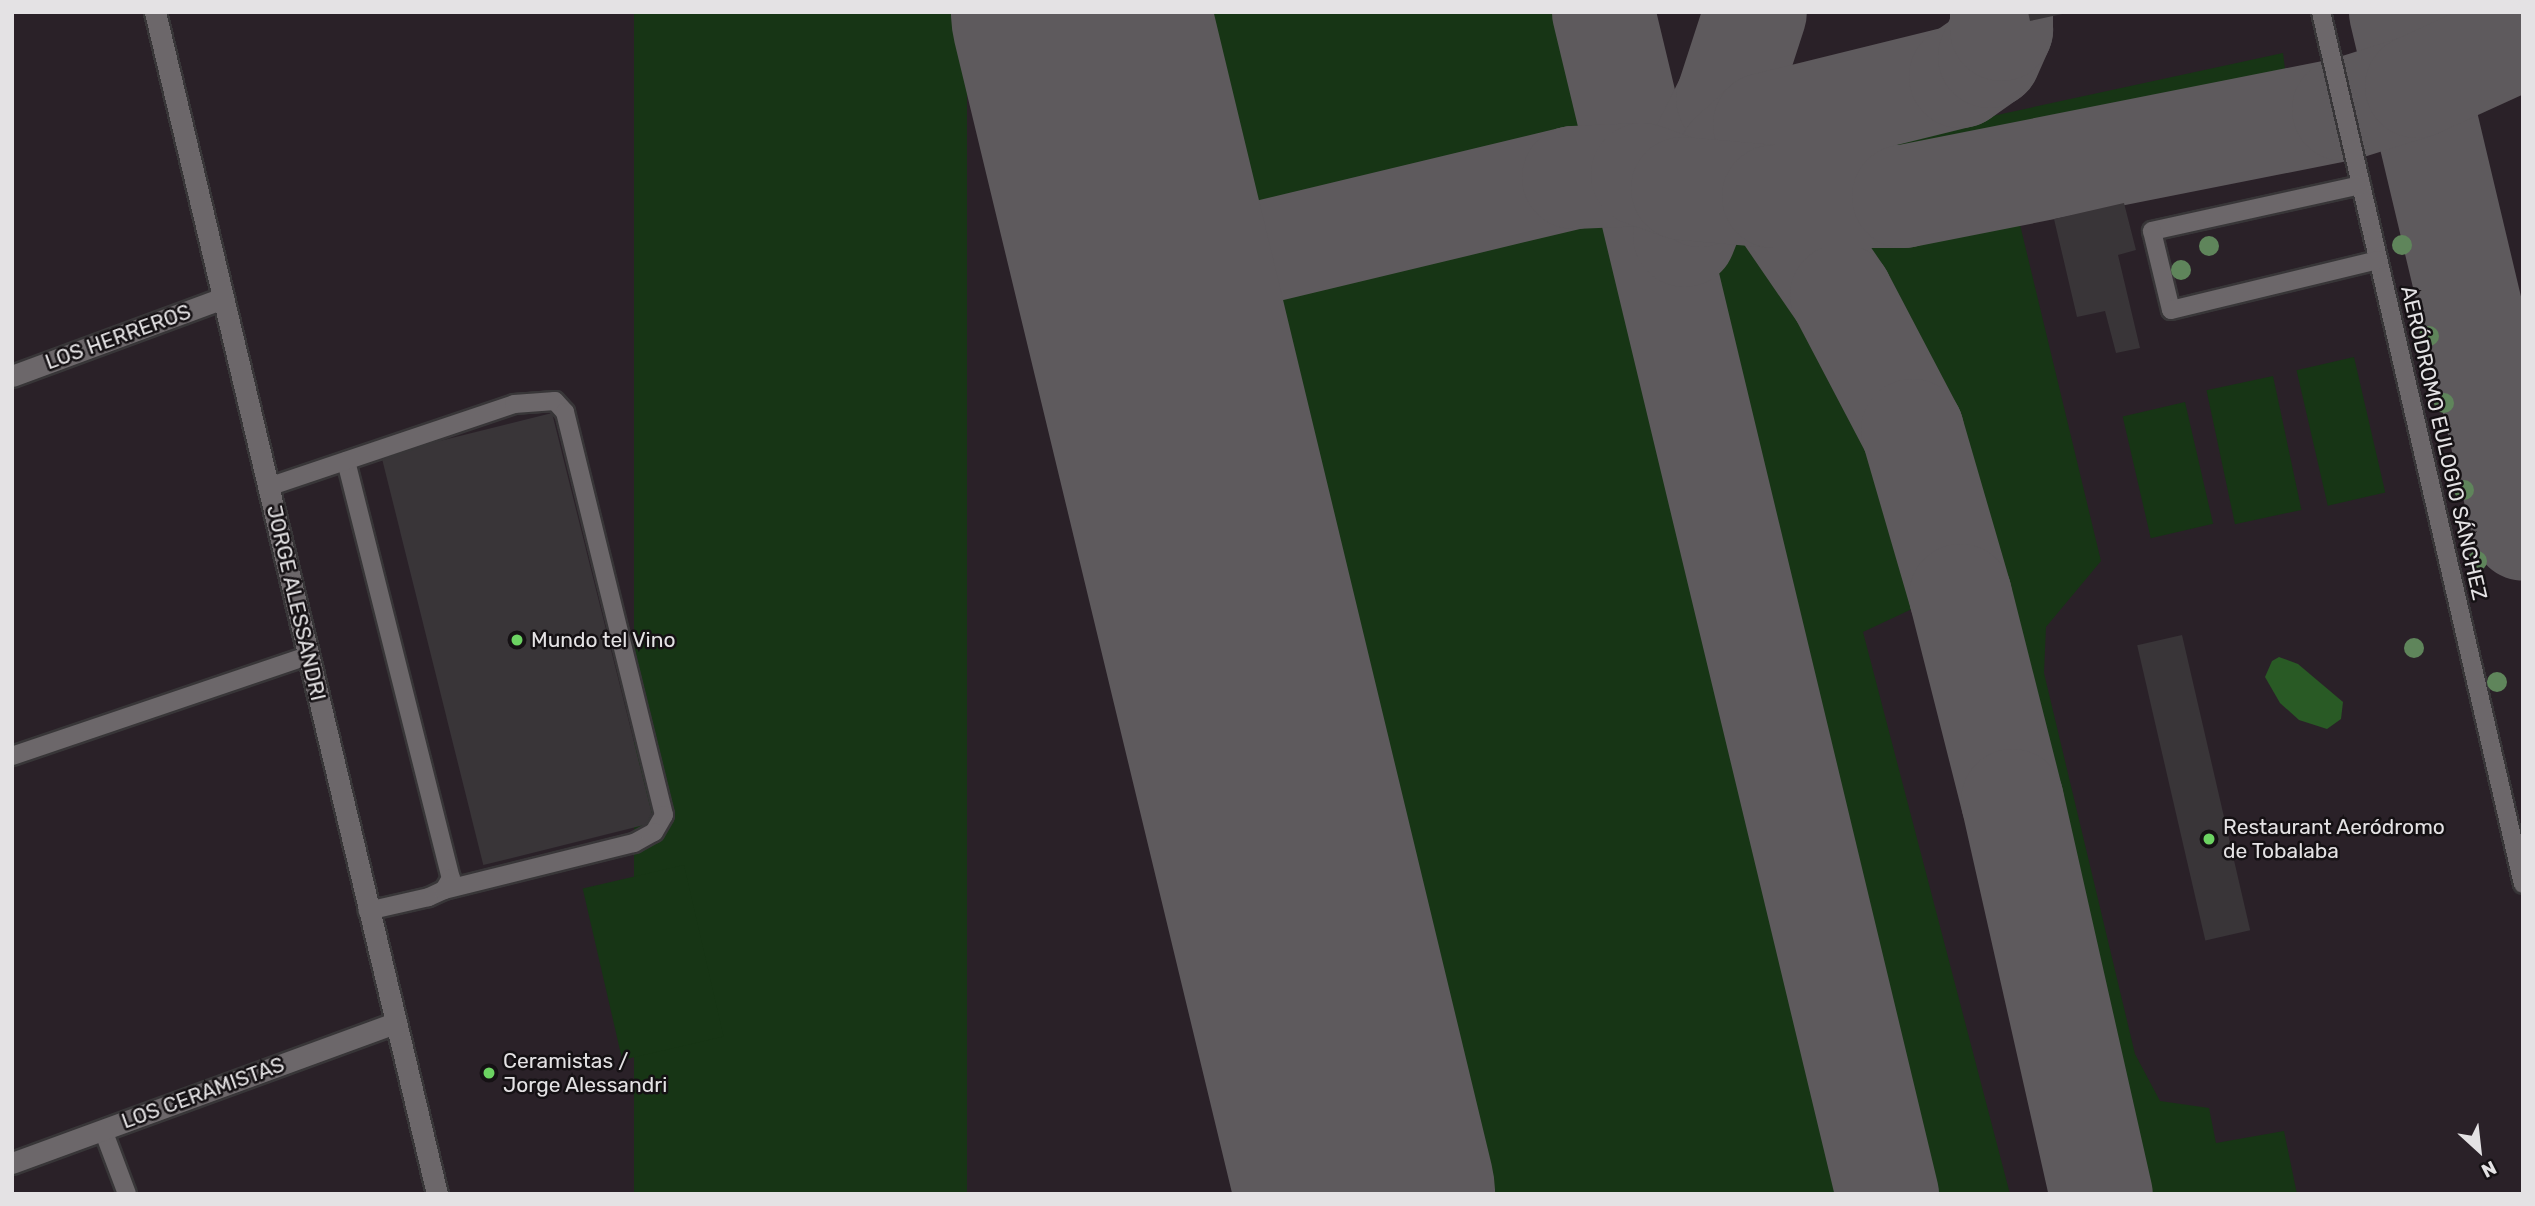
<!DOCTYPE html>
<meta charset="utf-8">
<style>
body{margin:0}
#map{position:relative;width:2535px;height:1206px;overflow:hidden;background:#1e1a1d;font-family:Rubik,sans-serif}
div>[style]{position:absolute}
.built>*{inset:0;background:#2a2128;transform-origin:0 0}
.green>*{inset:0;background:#173515;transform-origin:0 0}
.water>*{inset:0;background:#295a25}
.taxiway>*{height:103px;margin:-51.5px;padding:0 51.5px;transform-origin:51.5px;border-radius:51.5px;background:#5e5a5d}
.runway>*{height:259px;margin:-129.5px;padding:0 129.5px;transform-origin:129.5px;border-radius:129.5px;background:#5e5a5d}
.building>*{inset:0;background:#393538;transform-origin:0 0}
.roads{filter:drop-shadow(2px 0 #383638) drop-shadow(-2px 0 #383638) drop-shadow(0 2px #383638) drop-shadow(0 -2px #383638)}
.lane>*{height:18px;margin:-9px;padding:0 9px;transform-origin:9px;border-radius:9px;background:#6c676a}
.street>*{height:21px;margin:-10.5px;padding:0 10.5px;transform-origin:10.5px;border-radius:10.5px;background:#6c676a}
.secondary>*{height:21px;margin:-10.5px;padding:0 10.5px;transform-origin:10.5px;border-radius:10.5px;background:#6c676a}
.trees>*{width:20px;height:20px;margin:-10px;border-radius:50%;background:#5f855b}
.dots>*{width:19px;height:19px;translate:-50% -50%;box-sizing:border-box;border:4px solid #151114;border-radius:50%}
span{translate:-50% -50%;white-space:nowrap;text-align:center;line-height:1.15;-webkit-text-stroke:5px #151114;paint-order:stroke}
.street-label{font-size:21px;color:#e4e2e4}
.poi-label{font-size:21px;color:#e4e2e4}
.left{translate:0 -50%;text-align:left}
.frame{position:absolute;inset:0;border:14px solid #e4e2e4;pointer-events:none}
.north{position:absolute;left:2444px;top:1115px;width:70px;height:70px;-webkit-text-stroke:5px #151114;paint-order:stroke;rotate:153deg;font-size:19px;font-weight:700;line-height:28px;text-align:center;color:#e4e2e4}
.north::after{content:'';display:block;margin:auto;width:24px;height:32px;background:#e4e2e4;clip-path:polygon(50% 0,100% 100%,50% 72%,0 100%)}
</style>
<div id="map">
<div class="built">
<i style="left:12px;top:12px;width:2511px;height:1182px"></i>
</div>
<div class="green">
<i style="left:634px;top:12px;width:333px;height:1217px"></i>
<i style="clip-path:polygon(1164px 12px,1571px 12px,1605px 135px,1217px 223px)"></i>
<i style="clip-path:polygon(2283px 53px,2286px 77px,1875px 171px,1821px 153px)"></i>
<i style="clip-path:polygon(2016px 208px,2101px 561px,2046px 627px,2044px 673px,2135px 1054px,2160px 1101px,2209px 1108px,2216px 1143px,2284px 1131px,2297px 1194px,2125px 1194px,2002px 630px,1921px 413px,1822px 224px)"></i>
<i style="clip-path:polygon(1612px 211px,1638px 227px,1669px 431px,1858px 1194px,1449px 1194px,1232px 298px)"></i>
<i style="clip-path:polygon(1759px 234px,1825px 304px,1900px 456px,1946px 593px,1863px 632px,2010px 1194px,1915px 1194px,1748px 528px,1703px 321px,1711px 273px,1731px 243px)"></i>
<i style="left:2354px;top:357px;width:139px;height:59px;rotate:77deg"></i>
<i style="left:2273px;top:376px;width:137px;height:68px;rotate:78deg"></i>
<i style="left:2185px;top:402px;width:125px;height:64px;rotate:77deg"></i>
<i style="left:684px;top:865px;width:176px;height:104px;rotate:77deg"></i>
</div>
<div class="water">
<i style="clip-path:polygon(2279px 657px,2298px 664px,2343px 702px,2341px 719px,2327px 729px,2299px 720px,2280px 703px,2265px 677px,2272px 661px)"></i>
</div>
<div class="taxiway">
<i style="left:1603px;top:12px;width:1216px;rotate:76.49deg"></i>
<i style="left:2400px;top:12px;width:531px;rotate:76.62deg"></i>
<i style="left:1684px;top:185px;width:97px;rotate:-63.7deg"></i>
<i style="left:1727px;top:98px;width:90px;rotate:-72deg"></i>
<i style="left:1773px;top:196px;width:120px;rotate:55.5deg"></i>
<i style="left:1841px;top:295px;width:153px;rotate:62.3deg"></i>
<i style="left:1912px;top:430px;width:172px;rotate:73.8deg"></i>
<i style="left:1960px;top:595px;width:211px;rotate:75.8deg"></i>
<i style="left:2012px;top:800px;width:404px;rotate:77.3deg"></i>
<i style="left:1684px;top:235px;width:43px;rotate:-68.2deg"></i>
<i style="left:1700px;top:195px;width:50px;rotate:-53.1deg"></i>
<i style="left:1730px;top:155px;width:46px;rotate:-42.4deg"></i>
<i style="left:1764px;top:124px;width:202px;rotate:-13.8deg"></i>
<i style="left:1960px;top:76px;width:35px;rotate:-35deg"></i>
<i style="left:1989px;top:56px;width:30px;rotate:-66deg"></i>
<i style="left:2001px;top:29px;width:17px;rotate:-90deg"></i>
<i style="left:1144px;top:280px;width:441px;rotate:-13.5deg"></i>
<i style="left:1573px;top:177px;width:69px;rotate:-2.5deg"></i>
<i style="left:1642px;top:174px;width:42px;rotate:19.3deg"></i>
<i style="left:1682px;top:188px;width:91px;rotate:5deg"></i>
<i style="left:1773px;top:196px;width:130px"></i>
<i style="left:1903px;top:196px;width:449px;rotate:-11.2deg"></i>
<i style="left:2343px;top:109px;width:77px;rotate:-17.5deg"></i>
<i style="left:2416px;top:86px;width:115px;rotate:-24.6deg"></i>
</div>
<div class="runway">
<i style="left:1080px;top:12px;width:1216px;rotate:76.44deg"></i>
</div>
<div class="building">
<i style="clip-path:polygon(2028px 12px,2066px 12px,2067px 13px,2030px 21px)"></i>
<i style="clip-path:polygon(2124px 203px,2136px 250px,2118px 255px,2140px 348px,2116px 353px,2105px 311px,2077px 317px,2054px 219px)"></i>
<i style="left:552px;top:413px;width:422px;height:176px;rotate:76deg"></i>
<i style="left:2182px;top:635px;width:303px;height:46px;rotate:77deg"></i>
</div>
<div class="roads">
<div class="lane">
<i style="left:2321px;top:12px;width:895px;rotate:76.96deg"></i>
<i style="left:2361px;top:185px;width:214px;rotate:167.6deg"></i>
<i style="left:2152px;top:231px;width:81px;rotate:76.5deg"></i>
<i style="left:2171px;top:310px;width:213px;rotate:-13.6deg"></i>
<i style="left:346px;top:461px;width:430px;rotate:75.9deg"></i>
<i style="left:451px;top:878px;width:14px;rotate:120deg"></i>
<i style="left:444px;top:890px;width:17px;rotate:155deg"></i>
<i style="left:429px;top:897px;width:63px;rotate:167.1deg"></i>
<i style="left:268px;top:487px;width:260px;rotate:-18.6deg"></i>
<i style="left:514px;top:404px;width:41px;rotate:-4.2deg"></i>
<i style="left:555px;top:401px;width:15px;rotate:48deg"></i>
<i style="left:565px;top:412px;width:415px;rotate:76.2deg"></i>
<i style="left:664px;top:815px;width:20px;rotate:120deg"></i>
<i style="left:654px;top:832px;width:23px;rotate:151deg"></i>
<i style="left:634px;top:843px;width:196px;rotate:166.1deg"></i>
<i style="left:12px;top:756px;width:312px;rotate:-18.7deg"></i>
<i style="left:103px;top:1130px;width:68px;rotate:69.4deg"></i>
</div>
<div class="street">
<i style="left:12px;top:376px;width:225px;rotate:-20.3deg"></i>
<i style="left:12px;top:1163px;width:408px;rotate:-20.1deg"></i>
</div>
<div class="secondary">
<i style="left:155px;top:12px;width:1215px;rotate:76.58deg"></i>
</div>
</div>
<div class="trees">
<i style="left:2402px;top:245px"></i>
<i style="left:2209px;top:246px"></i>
<i style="left:2181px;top:270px"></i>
<i style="left:2429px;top:336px"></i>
<i style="left:2444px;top:403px"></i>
<i style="left:2464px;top:490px"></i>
<i style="left:2477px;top:561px"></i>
<i style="left:2414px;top:648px"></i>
<i style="left:2497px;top:682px"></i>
</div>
<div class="dots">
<i style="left:517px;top:640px;background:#6cd362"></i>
<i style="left:2209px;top:839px;background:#6cd362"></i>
<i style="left:489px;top:1073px;background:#6cd362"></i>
</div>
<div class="street-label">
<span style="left:118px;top:337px;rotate:-20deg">LOS HERREROS</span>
<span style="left:2444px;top:443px;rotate:77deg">AERÓDROMO EULOGIO SÁNCHEZ</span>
<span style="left:296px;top:603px;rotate:77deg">JORGE ALESSANDRI</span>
<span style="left:203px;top:1093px;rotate:-20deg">LOS CERAMISTAS</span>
</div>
<div class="poi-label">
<span class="left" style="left:531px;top:640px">Mundo tel Vino</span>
<span class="left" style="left:2223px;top:839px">Restaurant Aeródromo<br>de Tobalaba</span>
<span class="left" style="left:503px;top:1073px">Ceramistas /<br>Jorge Alessandri</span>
</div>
<div class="frame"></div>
<div class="north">N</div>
</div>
